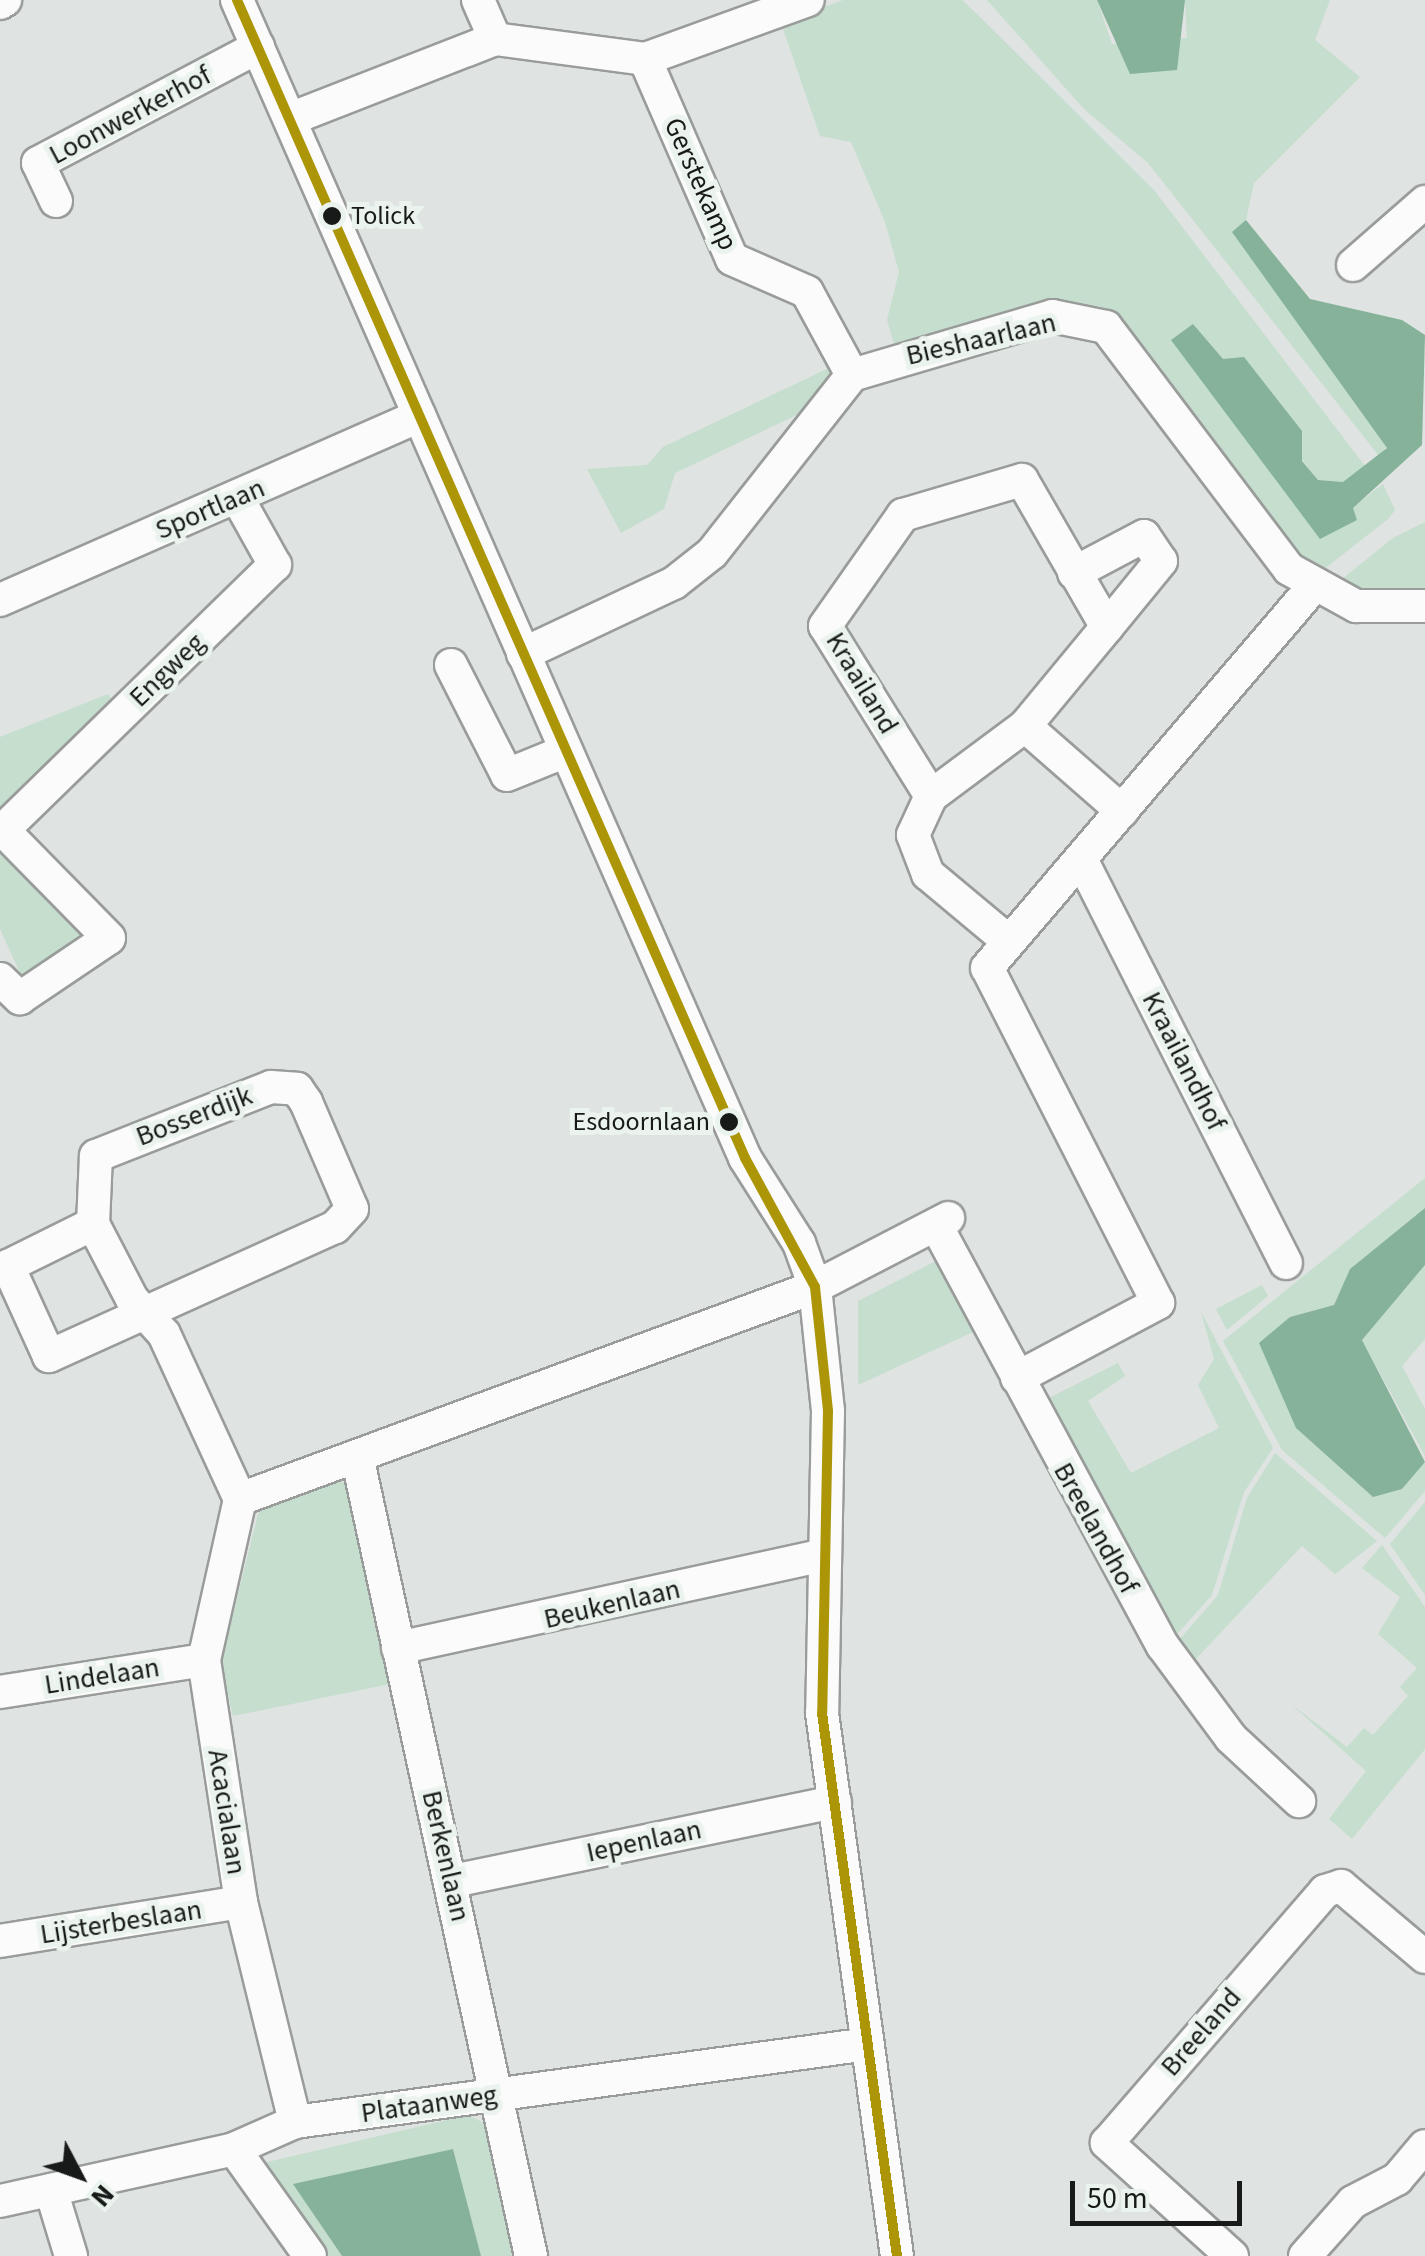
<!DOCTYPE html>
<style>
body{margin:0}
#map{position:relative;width:1425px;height:2256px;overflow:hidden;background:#dfe3e1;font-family:"Source Sans 3",sans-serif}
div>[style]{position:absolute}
.green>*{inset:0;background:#c5dece}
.water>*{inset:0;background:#85b298}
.roads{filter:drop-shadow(2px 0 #999c9a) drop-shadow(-2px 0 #999c9a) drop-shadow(0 2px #999c9a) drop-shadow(0 -2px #999c9a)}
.minor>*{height:32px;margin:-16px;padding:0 16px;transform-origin:16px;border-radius:16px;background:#fafbfa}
.bus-1>*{height:10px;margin:-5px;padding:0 5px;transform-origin:5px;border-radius:5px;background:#ac9608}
.dots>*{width:28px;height:28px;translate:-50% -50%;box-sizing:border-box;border:5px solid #eaf3ed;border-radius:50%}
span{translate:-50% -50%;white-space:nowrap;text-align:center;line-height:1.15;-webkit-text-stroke:10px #eaf3ed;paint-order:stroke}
.bus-label{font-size:26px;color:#171a18}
.left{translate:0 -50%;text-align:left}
.right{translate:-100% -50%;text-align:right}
.street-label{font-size:28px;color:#171a18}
.north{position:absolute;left:30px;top:2126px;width:100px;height:100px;-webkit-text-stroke:8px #eaf3ed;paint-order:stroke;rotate:131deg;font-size:28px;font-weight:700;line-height:40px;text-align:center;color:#171a18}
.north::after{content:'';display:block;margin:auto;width:35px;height:45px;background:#171a18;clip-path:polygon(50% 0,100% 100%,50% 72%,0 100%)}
.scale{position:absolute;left:1070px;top:2181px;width:172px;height:45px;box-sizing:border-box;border:5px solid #171a18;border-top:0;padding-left:12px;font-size:30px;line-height:35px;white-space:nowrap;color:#171a18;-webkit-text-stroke:8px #eaf3ed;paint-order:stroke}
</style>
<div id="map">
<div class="green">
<i style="clip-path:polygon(843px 0,962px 0,977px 14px,1154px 190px,1365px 466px,1343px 482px,1318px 480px,1223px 360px,1172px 340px,1320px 538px,1357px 520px,1352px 508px,1383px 484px,1395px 510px,1388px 519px,1314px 577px,1145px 348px,1099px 306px,896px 351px,887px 320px,899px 272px,885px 222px,851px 142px,820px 136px,781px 23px)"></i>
<i style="clip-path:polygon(987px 0,1097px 0,1112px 44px,1187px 38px,1185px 0,1330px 0,1315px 40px,1360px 77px,1254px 183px,1246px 220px,1233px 233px,1390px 442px,1379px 456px,1148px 163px,1084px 109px)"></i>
<i style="clip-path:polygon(831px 367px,835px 377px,811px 408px,675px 473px,664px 509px,621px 533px,587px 469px,647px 465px,663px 447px)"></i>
<i style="clip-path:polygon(1425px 522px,1425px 597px,1332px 587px,1393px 538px)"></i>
<i style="clip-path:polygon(108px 694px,117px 707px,0 818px,0 737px)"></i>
<i style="clip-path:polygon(0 854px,90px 943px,26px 986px,0 929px)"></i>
<i style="clip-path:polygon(1425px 1178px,1425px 1208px,1350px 1269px,1334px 1305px,1290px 1317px,1296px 1428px,1372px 1496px,1402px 1489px,1425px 1462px,1425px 1491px,1385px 1538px,1282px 1450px,1223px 1341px)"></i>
<i style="clip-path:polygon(936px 1261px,973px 1332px,858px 1385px,858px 1301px)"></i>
<i style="clip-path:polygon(1425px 1265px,1425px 1339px,1402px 1366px,1425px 1409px,1425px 1456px,1362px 1340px)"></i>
<i style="clip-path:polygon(1262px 1285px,1268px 1296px,1227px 1330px,1216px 1309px)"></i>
<i style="clip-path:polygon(1201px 1312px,1273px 1448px,1244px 1492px,1212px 1595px,1177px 1634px,1047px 1399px,1118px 1363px,1125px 1376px,1088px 1401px,1131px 1473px,1219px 1428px,1198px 1385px,1214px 1359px)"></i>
<i style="clip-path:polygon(1275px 1453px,1377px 1541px,1335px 1574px,1302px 1546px,1194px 1661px,1180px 1639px,1218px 1595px,1247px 1498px)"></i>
<i style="clip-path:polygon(333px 1481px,350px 1483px,395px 1683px,233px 1716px,221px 1663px,260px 1506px)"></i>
<i style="clip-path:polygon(1425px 1502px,1425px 1595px,1390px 1544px)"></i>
<i style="clip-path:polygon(1382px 1545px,1425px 1607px,1425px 1749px,1352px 1839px,1329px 1819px,1366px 1771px,1291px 1704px,1347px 1747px,1364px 1728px,1373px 1735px,1408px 1696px,1400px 1687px,1417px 1668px,1378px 1634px,1400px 1597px,1362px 1568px)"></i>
<i style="clip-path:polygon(469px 2115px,487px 2125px,518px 2256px,481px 2256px,453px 2149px,294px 2184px,342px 2256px,322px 2256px,263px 2163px)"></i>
</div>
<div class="water">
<i style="clip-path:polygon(1097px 0,1185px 0,1177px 70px,1130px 74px)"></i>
<i style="clip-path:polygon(1246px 220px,1310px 299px,1402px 320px,1425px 335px,1422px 445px,1353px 508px,1357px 520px,1320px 539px,1171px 340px,1193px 324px,1223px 359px,1244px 357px,1302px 431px,1302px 461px,1318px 480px,1343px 482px,1387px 448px,1232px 232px)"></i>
<i style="clip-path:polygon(1425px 1208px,1425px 1265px,1362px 1340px,1425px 1462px,1402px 1489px,1373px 1497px,1296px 1428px,1259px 1343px,1290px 1317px,1334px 1305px,1350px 1269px)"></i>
<i style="clip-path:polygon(453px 2149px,481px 2256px,342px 2256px,293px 2184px)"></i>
</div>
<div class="roads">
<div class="minor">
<i style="left:237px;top:0;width:1265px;rotate:66.31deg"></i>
<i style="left:745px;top:1158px;width:101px;rotate:57.6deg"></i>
<i style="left:799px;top:1243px;width:47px;rotate:70deg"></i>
<i style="left:815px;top:1287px;width:125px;rotate:84deg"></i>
<i style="left:828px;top:1411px;width:302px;rotate:91.1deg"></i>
<i style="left:822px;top:1713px;width:548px;rotate:82.14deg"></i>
<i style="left:478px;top:0;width:43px;rotate:66.4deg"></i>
<i style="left:0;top:3px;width:6px;rotate:-31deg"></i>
<i style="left:645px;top:59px;width:218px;rotate:66.5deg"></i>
<i style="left:732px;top:259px;width:82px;rotate:23.7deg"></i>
<i style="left:807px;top:292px;width:94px;rotate:61.5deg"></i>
<i style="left:290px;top:119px;width:220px;rotate:-21.3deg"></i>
<i style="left:495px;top:39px;width:151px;rotate:7.6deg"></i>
<i style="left:645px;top:59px;width:173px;rotate:-19.9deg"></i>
<i style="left:56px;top:201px;width:42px;rotate:-115.3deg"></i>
<i style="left:38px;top:163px;width:249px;rotate:-27.8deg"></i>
<i style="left:1353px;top:265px;width:96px;rotate:-41.2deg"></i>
<i style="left:1074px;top:573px;width:79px;rotate:-27.9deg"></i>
<i style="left:1144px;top:536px;width:30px;rotate:56deg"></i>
<i style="left:1161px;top:561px;width:85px;rotate:129.3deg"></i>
<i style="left:0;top:600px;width:458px;rotate:-23.7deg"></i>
<i style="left:523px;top:654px;width:167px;rotate:-25.2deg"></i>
<i style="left:674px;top:583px;width:48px;rotate:-38.3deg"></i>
<i style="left:712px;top:553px;width:226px;rotate:-51.8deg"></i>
<i style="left:852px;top:375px;width:209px;rotate:-16.4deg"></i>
<i style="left:1052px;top:316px;width:55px;rotate:11.5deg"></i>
<i style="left:1106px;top:327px;width:303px;rotate:52.9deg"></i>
<i style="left:1289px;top:569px;width:77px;rotate:28.9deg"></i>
<i style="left:1356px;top:606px;width:69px"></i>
<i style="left:451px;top:665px;width:123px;rotate:63deg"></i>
<i style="left:507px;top:775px;width:64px;rotate:-22.1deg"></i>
<i style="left:1025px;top:726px;width:129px;rotate:41.2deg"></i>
<i style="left:931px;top:796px;width:200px;rotate:-121.9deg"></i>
<i style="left:825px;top:626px;width:136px;rotate:-54.9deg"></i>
<i style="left:903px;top:515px;width:124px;rotate:-16.4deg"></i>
<i style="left:1022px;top:480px;width:170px;rotate:60deg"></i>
<i style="left:1107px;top:627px;width:129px;rotate:129.6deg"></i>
<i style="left:1025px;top:726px;width:117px;rotate:143.3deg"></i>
<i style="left:931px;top:796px;width:43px;rotate:114.8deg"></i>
<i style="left:913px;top:835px;width:42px;rotate:69deg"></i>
<i style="left:928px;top:874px;width:103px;rotate:39.9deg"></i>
<i style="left:1081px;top:859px;width:453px;rotate:63.1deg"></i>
<i style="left:0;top:979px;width:28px;rotate:44deg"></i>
<i style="left:20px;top:998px;width:107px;rotate:-34deg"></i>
<i style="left:109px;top:938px;width:151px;rotate:-134.5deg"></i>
<i style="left:3px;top:830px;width:380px;rotate:-44.3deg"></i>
<i style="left:275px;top:565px;width:78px;rotate:-119.2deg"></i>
<i style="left:271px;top:1087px;width:26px;rotate:4deg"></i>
<i style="left:297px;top:1089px;width:16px;rotate:55deg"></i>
<i style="left:306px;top:1102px;width:116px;rotate:66.7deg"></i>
<i style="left:352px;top:1209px;width:25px;rotate:133deg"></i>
<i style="left:335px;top:1227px;width:314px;rotate:155.7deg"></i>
<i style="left:49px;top:1356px;width:99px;rotate:-114.5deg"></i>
<i style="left:8px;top:1266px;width:95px;rotate:-26.3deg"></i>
<i style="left:93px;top:1224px;width:68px;rotate:-87.5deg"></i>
<i style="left:96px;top:1156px;width:188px;rotate:-21.5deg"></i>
<i style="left:93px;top:1224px;width:85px;rotate:62.5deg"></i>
<i style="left:132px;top:1299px;width:47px;rotate:47.6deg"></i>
<i style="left:164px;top:1334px;width:182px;rotate:65.3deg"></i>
<i style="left:936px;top:1225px;width:478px;rotate:61.7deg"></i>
<i style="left:1163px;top:1646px;width:114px;rotate:53.5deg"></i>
<i style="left:1231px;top:1738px;width:93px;rotate:42.8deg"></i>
<i style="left:1017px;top:1378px;width:160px;rotate:-28deg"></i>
<i style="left:1158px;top:1303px;width:376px;rotate:-117deg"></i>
<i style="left:987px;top:968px;width:501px;rotate:-49.45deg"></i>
<i style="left:357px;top:1456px;width:819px;rotate:77.73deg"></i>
<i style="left:240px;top:1499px;width:613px;rotate:-20.24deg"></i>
<i style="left:815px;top:1287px;width:150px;rotate:-27.4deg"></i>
<i style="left:240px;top:1499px;width:165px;rotate:102.6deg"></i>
<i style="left:204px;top:1660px;width:245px;rotate:81.3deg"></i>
<i style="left:241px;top:1902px;width:227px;rotate:76.2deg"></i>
<i style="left:398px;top:1648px;width:436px;rotate:-12.3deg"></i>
<i style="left:0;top:1692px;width:206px;rotate:-8.9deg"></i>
<i style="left:453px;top:1881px;width:390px;rotate:-11.7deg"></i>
<i style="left:0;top:1941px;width:244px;rotate:-9.2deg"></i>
<i style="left:234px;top:2149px;width:131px;rotate:54.6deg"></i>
<i style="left:51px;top:2190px;width:69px;rotate:73.1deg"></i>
<i style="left:0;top:2201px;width:240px;rotate:-12.5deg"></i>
<i style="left:234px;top:2149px;width:67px;rotate:-23.9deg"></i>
<i style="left:295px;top:2122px;width:578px;rotate:-7.75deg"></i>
<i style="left:1232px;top:2256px;width:169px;rotate:-137.9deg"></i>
<i style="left:1107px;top:2143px;width:333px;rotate:-49.1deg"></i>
<i style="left:1325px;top:1891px;width:17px;rotate:-17deg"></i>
<i style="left:1341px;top:1886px;width:110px;rotate:40.2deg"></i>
<i style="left:1305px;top:2256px;width:72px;rotate:-48.4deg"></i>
<i style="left:1353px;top:2202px;width:50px;rotate:-27.6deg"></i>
<i style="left:1397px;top:2179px;width:43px;rotate:-49.7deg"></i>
</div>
</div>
<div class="bus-1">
<i style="left:237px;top:0;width:1265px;rotate:66.31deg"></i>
<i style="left:745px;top:1158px;width:147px;rotate:61.5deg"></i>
<i style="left:815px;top:1287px;width:125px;rotate:84deg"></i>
<i style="left:828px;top:1411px;width:302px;rotate:91.1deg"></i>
<i style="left:822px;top:1713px;width:548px;rotate:82.14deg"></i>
</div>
<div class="dots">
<i style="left:332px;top:216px;background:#171a18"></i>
<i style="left:729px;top:1122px;background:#171a18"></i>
</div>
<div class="bus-label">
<span class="left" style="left:351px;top:216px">Tolick</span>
<span class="right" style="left:710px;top:1122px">Esdoornlaan</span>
</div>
<div class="street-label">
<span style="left:130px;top:115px;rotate:-28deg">Loonwerkerhof</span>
<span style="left:701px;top:184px;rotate:66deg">Gerstekamp</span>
<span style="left:981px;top:339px;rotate:-13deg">Bieshaarlaan</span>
<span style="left:210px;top:509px;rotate:-23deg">Sportlaan</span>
<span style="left:167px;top:670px;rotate:-44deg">Engweg</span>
<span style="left:862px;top:683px;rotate:59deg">Kraailand</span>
<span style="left:1184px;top:1061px;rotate:63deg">Kraailandhof</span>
<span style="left:194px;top:1116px;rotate:-21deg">Bosserdijk</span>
<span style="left:1096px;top:1528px;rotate:61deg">Breelandhof</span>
<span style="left:612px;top:1604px;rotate:-13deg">Beukenlaan</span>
<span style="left:102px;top:1676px;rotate:-9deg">Lindelaan</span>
<span style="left:227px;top:1812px;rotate:81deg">Acacialaan</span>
<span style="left:644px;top:1841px;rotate:-12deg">Iepenlaan</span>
<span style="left:446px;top:1856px;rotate:77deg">Berkenlaan</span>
<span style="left:121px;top:1922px;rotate:-9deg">Lijsterbeslaan</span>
<span style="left:1201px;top:2032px;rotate:-49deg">Breeland</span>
<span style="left:429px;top:2104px;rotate:-8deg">Plataanweg</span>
</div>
<div class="north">N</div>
<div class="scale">50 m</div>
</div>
